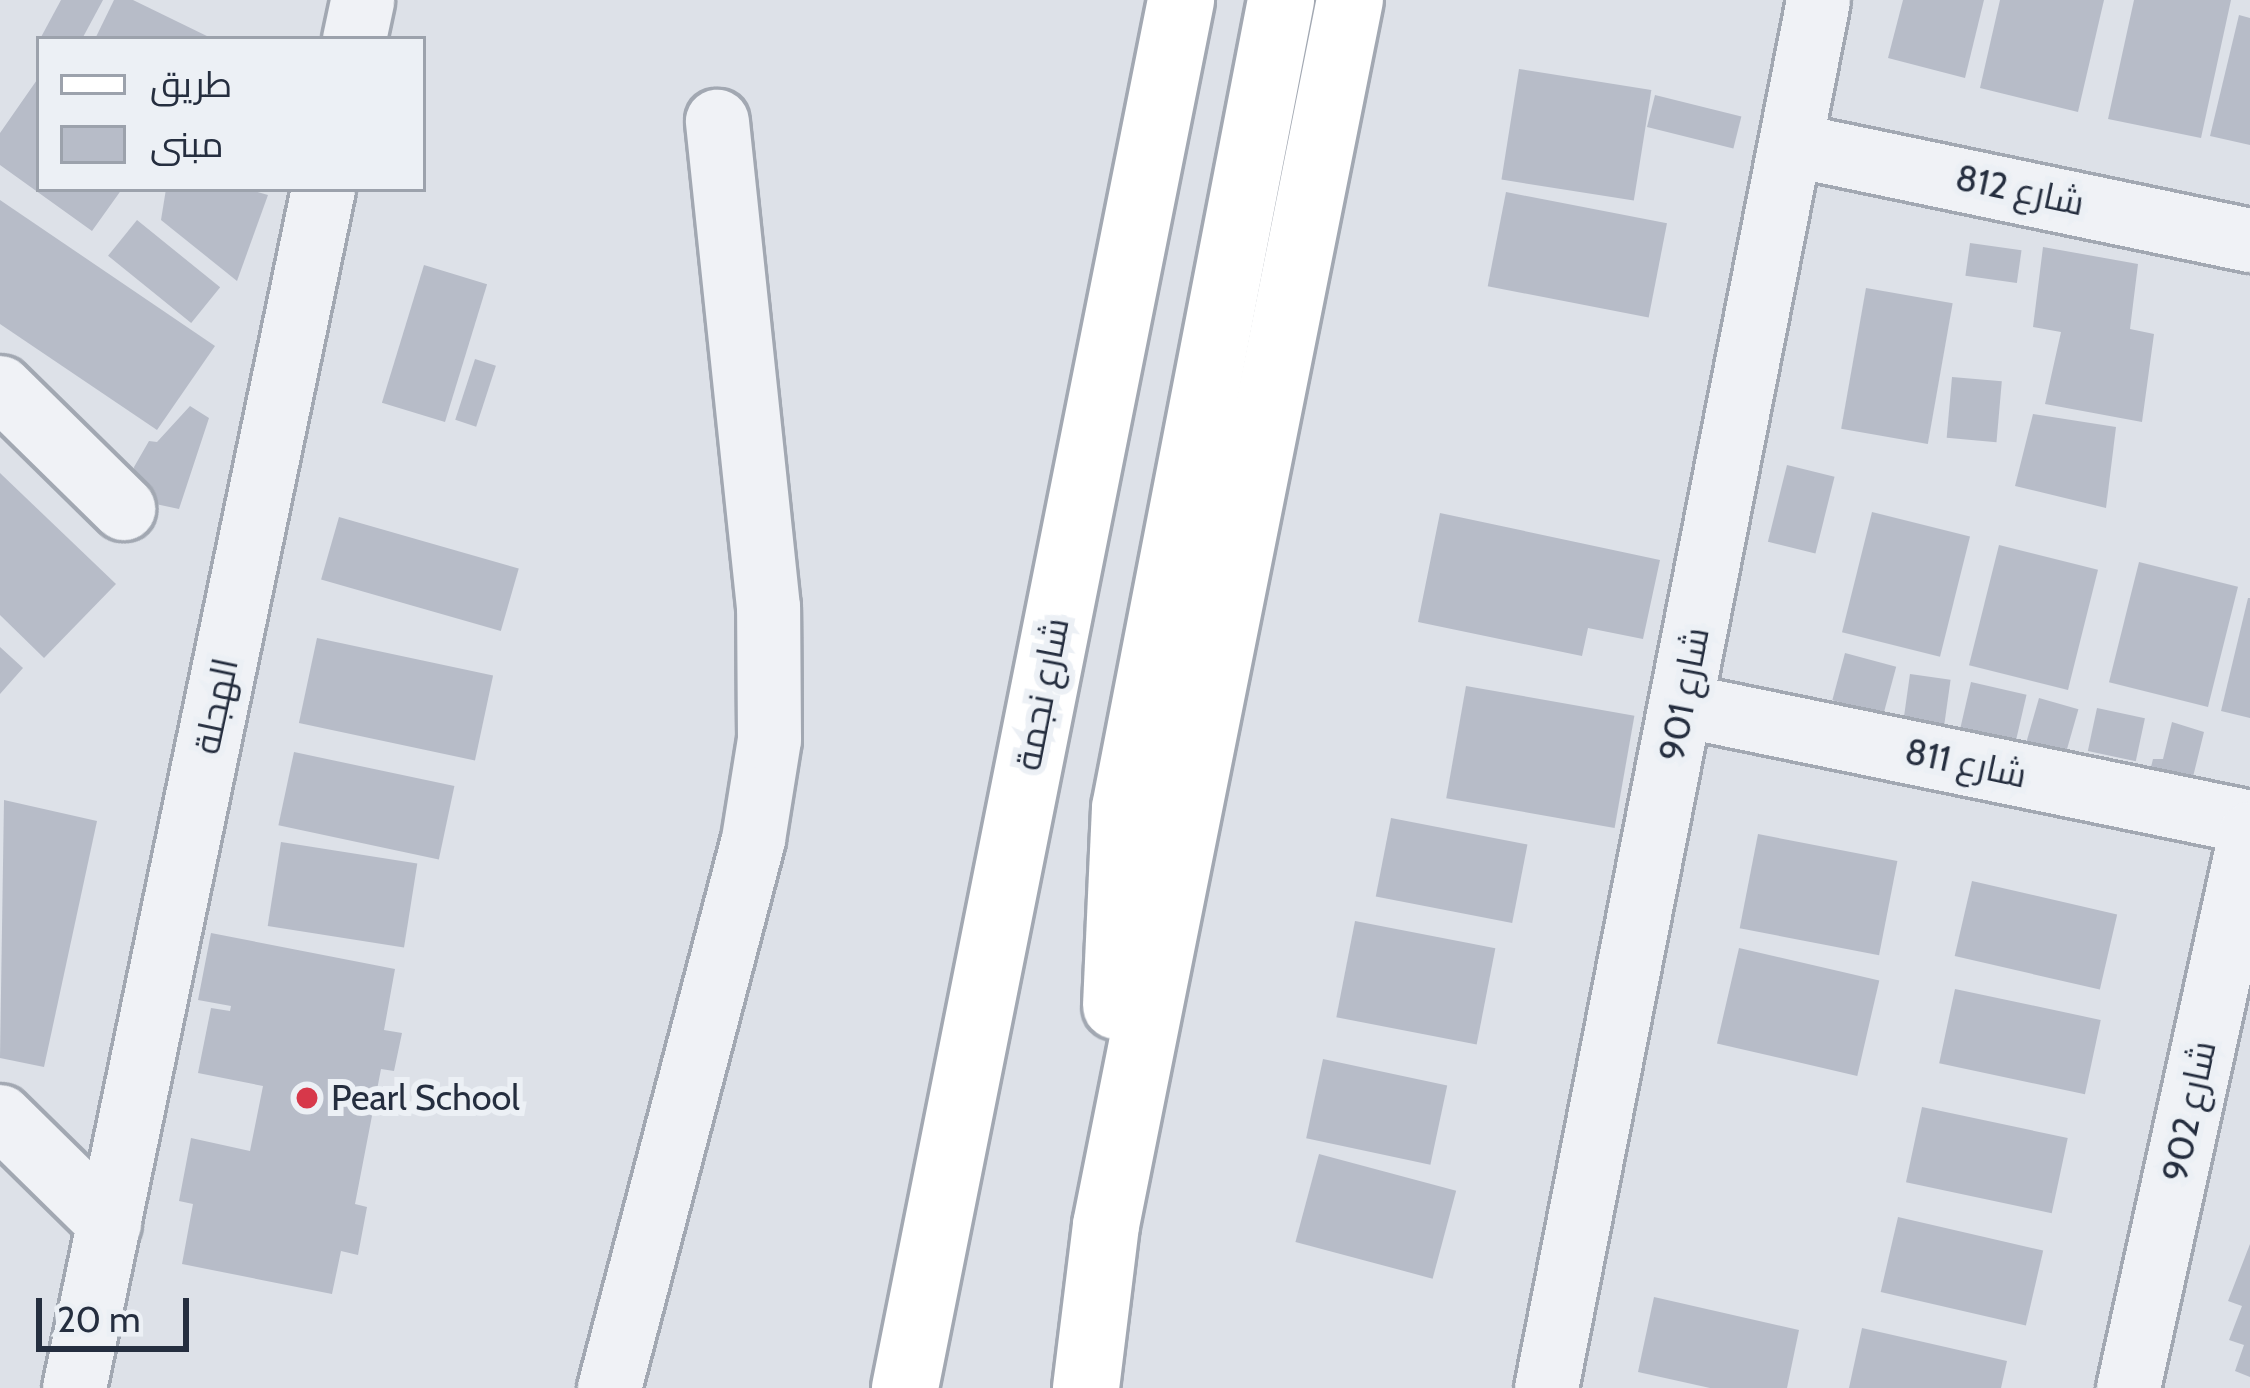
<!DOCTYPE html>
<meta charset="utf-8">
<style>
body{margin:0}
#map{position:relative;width:2250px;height:1388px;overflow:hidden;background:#dde1e8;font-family:Cabin,Cairo,sans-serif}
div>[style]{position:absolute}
.building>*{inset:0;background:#b7bcc8;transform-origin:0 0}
.roads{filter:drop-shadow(3px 0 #a2a8b2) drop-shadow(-3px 0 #a2a8b2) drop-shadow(0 3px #a2a8b2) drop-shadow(0 -3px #a2a8b2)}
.minor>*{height:63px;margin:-31.5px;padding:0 31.5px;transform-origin:31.5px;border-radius:31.5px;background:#f0f2f6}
.major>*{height:66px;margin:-33px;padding:0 33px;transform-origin:33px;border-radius:33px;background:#fff}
.dots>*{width:33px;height:33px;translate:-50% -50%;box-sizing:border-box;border:6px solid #ecf0f5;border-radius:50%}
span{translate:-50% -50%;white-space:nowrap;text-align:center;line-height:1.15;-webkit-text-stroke:12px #ecf0f5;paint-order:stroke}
.street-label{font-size:36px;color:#252e3f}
.poi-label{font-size:36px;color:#252e3f}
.left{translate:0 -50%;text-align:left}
.legend{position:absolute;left:36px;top:36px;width:390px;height:156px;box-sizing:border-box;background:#ecf0f5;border:3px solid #9ca2ac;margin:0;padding:15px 21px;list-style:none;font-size:36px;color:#252e3f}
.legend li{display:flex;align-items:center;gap:24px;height:60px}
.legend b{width:60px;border:3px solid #9ca2ac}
.scale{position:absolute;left:36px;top:1298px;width:153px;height:54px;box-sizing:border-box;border:6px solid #252e3f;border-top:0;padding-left:15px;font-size:36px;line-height:42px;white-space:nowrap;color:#252e3f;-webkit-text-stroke:9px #ecf0f5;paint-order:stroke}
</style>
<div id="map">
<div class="building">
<i style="clip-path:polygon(61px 0,103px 0,82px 39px,40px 39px)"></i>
<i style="clip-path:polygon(114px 0,133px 0,213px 39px,95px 39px)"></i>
<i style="clip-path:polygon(1903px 0,1984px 0,1965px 78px,1888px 58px)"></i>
<i style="clip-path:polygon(2000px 0,2104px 0,2078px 112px,1980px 88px)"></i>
<i style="clip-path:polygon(2134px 0,2231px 0,2201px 138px,2108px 119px)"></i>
<i style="clip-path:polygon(2239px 15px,2250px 18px,2250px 145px,2210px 136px)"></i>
<i style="left:1519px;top:69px;width:134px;height:112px;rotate:9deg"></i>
<i style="clip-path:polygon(39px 77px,39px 189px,122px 189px,92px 231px,0 165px,0 133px)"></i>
<i style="left:1655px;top:95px;width:89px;height:33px;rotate:14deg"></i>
<i style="clip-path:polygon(166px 189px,247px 189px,268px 195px,237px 281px,161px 220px)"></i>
<i style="left:1506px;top:192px;width:164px;height:96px;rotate:11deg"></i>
<i style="clip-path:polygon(0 200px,215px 346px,157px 430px,0 324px)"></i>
<i style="left:137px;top:220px;width:107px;height:46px;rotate:39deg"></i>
<i style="left:1970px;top:243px;width:52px;height:33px;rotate:8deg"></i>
<i style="clip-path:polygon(2043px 247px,2138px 264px,2130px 329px,2154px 334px,2142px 422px,2045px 404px,2061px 332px,2033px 327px)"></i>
<i style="left:424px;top:265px;width:66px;height:144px;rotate:17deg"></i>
<i style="left:1866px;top:288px;width:88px;height:143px;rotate:10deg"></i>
<i style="left:475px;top:359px;width:22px;height:64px;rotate:18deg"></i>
<i style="left:1952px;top:377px;width:50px;height:61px;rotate:5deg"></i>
<i style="clip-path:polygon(190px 406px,209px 418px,179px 509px,137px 500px,134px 467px,149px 441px,157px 442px)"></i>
<i style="clip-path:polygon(2033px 414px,2116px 427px,2106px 508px,2015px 486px)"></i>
<i style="left:1787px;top:465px;width:49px;height:79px;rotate:14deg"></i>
<i style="clip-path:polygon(0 473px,116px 584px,44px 658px,0 615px)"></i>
<i style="left:1872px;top:512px;width:101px;height:124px;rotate:14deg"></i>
<i style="clip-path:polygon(1440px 513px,1660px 560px,1643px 639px,1588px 628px,1582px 656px,1418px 622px)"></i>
<i style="left:339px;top:517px;width:187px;height:65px;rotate:16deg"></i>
<i style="left:1999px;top:545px;width:102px;height:124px;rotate:14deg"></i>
<i style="left:2139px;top:562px;width:102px;height:124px;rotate:14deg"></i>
<i style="clip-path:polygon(2248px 598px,2250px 598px,2250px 718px,2221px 711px)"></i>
<i style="left:317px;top:638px;width:180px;height:87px;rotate:12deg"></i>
<i style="clip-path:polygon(0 647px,23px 668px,0 694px)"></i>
<i style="left:1845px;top:653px;width:53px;height:49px;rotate:15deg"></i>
<i style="left:1910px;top:674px;width:41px;height:51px;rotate:8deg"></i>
<i style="left:1971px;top:682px;width:57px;height:47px;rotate:13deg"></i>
<i style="left:1466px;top:686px;width:171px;height:114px;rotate:10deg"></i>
<i style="left:2039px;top:698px;width:41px;height:53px;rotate:16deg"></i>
<i style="left:2097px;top:708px;width:49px;height:44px;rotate:12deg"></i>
<i style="clip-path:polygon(2172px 722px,2204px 732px,2192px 781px,2150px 771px,2153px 759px,2163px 759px)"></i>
<i style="left:294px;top:752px;width:164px;height:75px;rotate:12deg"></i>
<i style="clip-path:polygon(4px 800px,97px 821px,44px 1067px,0 1058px)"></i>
<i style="left:1391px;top:818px;width:139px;height:80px;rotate:11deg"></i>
<i style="left:1758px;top:834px;width:142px;height:96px;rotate:11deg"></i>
<i style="left:281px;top:842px;width:138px;height:85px;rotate:9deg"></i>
<i style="left:1972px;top:881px;width:149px;height:77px;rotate:13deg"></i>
<i style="left:1355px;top:921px;width:143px;height:98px;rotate:11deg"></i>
<i style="clip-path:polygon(211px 933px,395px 969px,384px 1030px,402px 1033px,394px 1071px,381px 1069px,355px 1204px,367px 1207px,358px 1255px,341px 1251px,332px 1294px,182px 1264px,193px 1204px,179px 1201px,191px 1138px,250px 1151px,263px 1086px,198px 1073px,211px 1008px,230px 1011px,231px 1006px,198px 1000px)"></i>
<i style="left:1739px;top:948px;width:144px;height:98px;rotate:13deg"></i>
<i style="left:1955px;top:989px;width:149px;height:76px;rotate:12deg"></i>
<i style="left:1323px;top:1059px;width:127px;height:81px;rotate:12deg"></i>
<i style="left:1922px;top:1107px;width:149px;height:77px;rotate:12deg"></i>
<i style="left:1319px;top:1154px;width:142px;height:91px;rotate:15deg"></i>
<i style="left:1898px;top:1217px;width:149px;height:77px;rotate:13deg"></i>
<i style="clip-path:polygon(2250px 1244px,2250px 1377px,2235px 1371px,2244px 1345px,2229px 1340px,2242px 1306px,2228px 1301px)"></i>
<i style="clip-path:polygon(1654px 1297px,1799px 1330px,1787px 1388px,1710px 1388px,1638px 1372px)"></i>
<i style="clip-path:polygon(1862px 1328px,2007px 1361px,2001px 1388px,1849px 1388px)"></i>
</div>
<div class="roads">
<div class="minor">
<i style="left:354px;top:39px;width:40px;rotate:-78deg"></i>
<i style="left:1790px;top:144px;width:470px;rotate:11.8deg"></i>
<i style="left:0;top:387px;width:173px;rotate:44.5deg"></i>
<i style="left:1682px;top:705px;width:580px;rotate:11.64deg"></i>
<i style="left:0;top:1116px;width:153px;rotate:44.5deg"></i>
<i style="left:74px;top:1388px;width:1225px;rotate:-78.27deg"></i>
<i style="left:609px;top:1388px;width:568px;rotate:-75.3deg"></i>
<i style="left:753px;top:839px;width:101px;rotate:-80.9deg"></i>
<i style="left:769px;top:739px;width:132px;rotate:-90.4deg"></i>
<i style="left:768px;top:607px;width:489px;rotate:-96deg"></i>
<i style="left:1546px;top:1388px;width:1414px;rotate:-78.91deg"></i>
<i style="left:2128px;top:1388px;width:568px;rotate:-77.6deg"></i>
</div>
<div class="major">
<i style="left:1116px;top:1006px;width:198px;rotate:-87.4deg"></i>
<i style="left:1125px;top:808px;width:823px;rotate:-79.07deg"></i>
<i style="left:905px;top:1388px;width:1415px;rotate:-78.75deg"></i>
<i style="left:1086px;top:1388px;width:164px;rotate:-83deg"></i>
<i style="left:1106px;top:1225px;width:1249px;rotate:-78.74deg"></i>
</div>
</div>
<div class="dots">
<i style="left:307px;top:1098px;background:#d7384a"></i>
</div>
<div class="street-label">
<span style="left:2020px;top:190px;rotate:12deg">شارع 812</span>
<span style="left:1042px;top:694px;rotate:-79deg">شارع نجمة</span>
<span style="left:1684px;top:694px;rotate:-79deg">شارع 901</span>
<span style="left:216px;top:706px;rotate:-78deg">الهجلة</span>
<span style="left:1966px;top:763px;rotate:12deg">شارع 811</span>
<span style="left:2189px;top:1111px;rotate:-78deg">شارع 902</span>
</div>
<div class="poi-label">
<span class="left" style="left:331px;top:1098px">Pearl School</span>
</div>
<ul class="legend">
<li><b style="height:15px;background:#fff"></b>طريق</li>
<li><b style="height:33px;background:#b7bcc8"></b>مبنى</li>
</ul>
<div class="scale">20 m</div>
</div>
